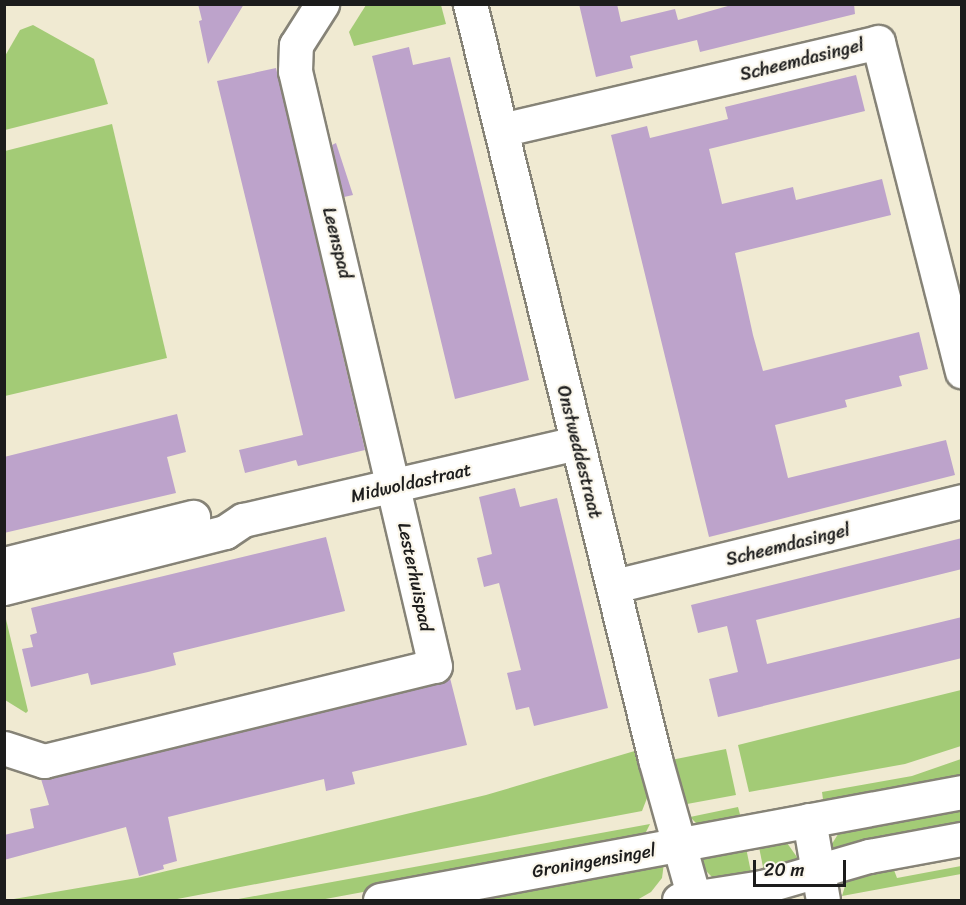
<!DOCTYPE html>
<style>
body{margin:0}
#map{position:relative;width:966px;height:905px;overflow:hidden;background:#f0ead2;font-family:Sriracha,sans-serif}
div>[style]{position:absolute}
.green>*{inset:0;background:#a3cb76}
.building>*{inset:0;background:#bda3cb}
.roads{filter:drop-shadow(2px 0 #868377) drop-shadow(-2px 0 #868377) drop-shadow(0 2px #868377) drop-shadow(0 -2px #868377)}
.minor>*{height:33px;margin:-16.5px;padding:0 16.5px;transform-origin:16.5px;border-radius:16.5px;background:#fff}
span{translate:-50% -50%;white-space:nowrap;text-align:center;line-height:1.15;-webkit-text-stroke:4.5px #fbf7ec;paint-order:stroke}
.street-label{font-size:18px;color:#1c1c1c}
.frame{position:absolute;inset:0;border:6px solid #1c1c1c;pointer-events:none}
.scale{position:absolute;left:753px;top:860px;width:93px;height:27px;box-sizing:border-box;border:3px solid #1c1c1c;border-top:0;padding-left:8px;font-size:18px;line-height:21px;white-space:nowrap;color:#1c1c1c;-webkit-text-stroke:4px #fbf7ec;paint-order:stroke}
</style>
<div id="map">
<div class="green">
<i style="clip-path:polygon(366px 5px,441px 5px,446px 24px,354px 46px,349px 32px)"></i>
<i style="clip-path:polygon(33px 25px,94px 59px,108px 104px,5px 130px,5px 56px,20px 30px)"></i>
<i style="clip-path:polygon(112px 124px,167px 358px,5px 396px,5px 151px)"></i>
<i style="clip-path:polygon(4px 611px,28px 711px,26px 713px,5px 700px)"></i>
<i style="clip-path:polygon(961px 690px,961px 746px,905px 764px,749px 792px,738px 745px)"></i>
<i style="clip-path:polygon(726px 749px,736px 795px,687px 804px,671px 760px)"></i>
<i style="clip-path:polygon(638px 750px,649px 793px,642px 811px,172px 900px,8px 900px,137px 878px,486px 795px)"></i>
<i style="clip-path:polygon(961px 759px,961px 779px,824px 807px,822px 792px,912px 776px)"></i>
<i style="clip-path:polygon(961px 799px,961px 829px,831px 850px,830px 847px,845px 823px)"></i>
<i style="clip-path:polygon(738px 807px,742px 822px,700px 827px,690px 817px)"></i>
<i style="clip-path:polygon(650px 824px,644px 836px,617px 845px,320px 900px,233px 900px)"></i>
<i style="clip-path:polygon(785px 840px,799px 860px,764px 872px,758px 842px)"></i>
<i style="clip-path:polygon(745px 843px,752px 877px,730px 880px,713px 878px,700px 865px,695px 848px)"></i>
<i style="clip-path:polygon(881px 861px,894px 870px,897px 878px,961px 866px,961px 874px,842px 896px,849px 873px)"></i>
<i style="clip-path:polygon(664px 863px,662px 878px,651px 892px,637px 900px,415px 900px)"></i>
</div>
<div class="building">
<i style="clip-path:polygon(198px 4px,244px 4px,208px 64px,199px 21px,202px 20px)"></i>
<i style="clip-path:polygon(579px 4px,617px 4px,621px 22px,675px 9px,678px 20px,735px 4px,854px 4px,855px 14px,700px 52px,697px 40px,630px 56px,633px 68px,596px 77px)"></i>
<i style="clip-path:polygon(409px 47px,413px 65px,450px 57px,529px 380px,455px 399px,372px 56px)"></i>
<i style="clip-path:polygon(276px 68px,365px 450px,298px 466px,296px 460px,245px 473px,239px 450px,303px 435px,217px 81px)"></i>
<i style="clip-path:polygon(856px 75px,865px 111px,709px 149px,722px 204px,793px 187px,796px 200px,882px 179px,891px 215px,735px 253px,753px 335px,763px 371px,919px 332px,928px 369px,899px 376px,902px 386px,845px 400px,847px 407px,775px 425px,788px 478px,946px 440px,955px 475px,709px 537px,611px 135px,647px 126px,650px 138px,728px 119px,725px 107px)"></i>
<i style="clip-path:polygon(336px 143px,353px 195px,344px 197px,332px 145px)"></i>
<i style="clip-path:polygon(177px 414px,186px 452px,167px 457px,176px 493px,4px 533px,4px 457px)"></i>
<i style="clip-path:polygon(515px 488px,520px 507px,557px 498px,608px 708px,534px 726px,529px 707px,516px 710px,507px 673px,521px 670px,499px 583px,484px 587px,477px 558px,492px 554px,479px 497px)"></i>
<i style="clip-path:polygon(326px 537px,345px 611px,173px 653px,176px 665px,148px 672px,91px 685px,88px 673px,31px 687px,22px 649px,33px 647px,30px 635px,37px 633px,31px 608px)"></i>
<i style="clip-path:polygon(962px 538px,962px 569px,756px 620px,767px 664px,962px 617px,962px 658px,718px 717px,709px 679px,738px 672px,727px 626px,698px 633px,691px 605px)"></i>
<i style="clip-path:polygon(450px 678px,467px 745px,352px 772px,355px 784px,326px 791px,324px 779px,168px 817px,177px 861px,163px 865px,164px 869px,139px 876px,126px 827px,4px 860px,4px 835px,34px 828px,30px 809px,49px 805px,41px 779px,439px 684px)"></i>
</div>
<div class="roads">
<div class="minor">
<i style="left:470px;top:4px;width:777px;rotate:76.23deg"></i>
<i style="left:655px;top:759px;width:144px;rotate:74.3deg"></i>
<i style="left:501px;top:130px;width:387px;rotate:-13.1deg"></i>
<i style="left:878px;top:42px;width:340px;rotate:75.7deg"></i>
<i style="left:4px;top:564px;width:195px;rotate:-14deg"></i>
<i style="left:614px;top:586px;width:358px;rotate:-13.7deg"></i>
<i style="left:4px;top:588px;width:228px;rotate:-14.2deg"></i>
<i style="left:225px;top:532px;width:22px;rotate:-34deg"></i>
<i style="left:243px;top:520px;width:343px;rotate:-13deg"></i>
<i style="left:4px;top:748px;width:42px;rotate:18deg"></i>
<i style="left:44px;top:761px;width:402px;rotate:-13.7deg"></i>
<i style="left:435px;top:666px;width:611px;rotate:-103.24deg"></i>
<i style="left:295px;top:71px;width:26px;rotate:-88deg"></i>
<i style="left:296px;top:45px;width:49px;rotate:-57.6deg"></i>
<i style="left:809px;top:820px;width:81px;rotate:80.1deg"></i>
<i style="left:380px;top:900px;width:592px;rotate:-10.51deg"></i>
<i style="left:679px;top:900px;width:84px;rotate:-8.9deg"></i>
<i style="left:762px;top:887px;width:111px;rotate:-16.2deg"></i>
<i style="left:869px;top:856px;width:95px;rotate:-10.4deg"></i>
</div>
</div>
<div class="street-label">
<span style="left:802px;top:60px;rotate:-14deg">Scheemdasingel</span>
<span style="left:337px;top:243px;rotate:76deg">Leenspad</span>
<span style="left:579px;top:452px;rotate:76deg">Onstweddestraat</span>
<span style="left:411px;top:483px;rotate:-13deg">Midwoldastraat</span>
<span style="left:788px;top:545px;rotate:-14deg">Scheemdasingel</span>
<span style="left:415px;top:577px;rotate:78deg">Lesterhuispad</span>
<span style="left:594px;top:861px;rotate:-10deg">Groningensingel</span>
</div>
<div class="frame"></div>
<div class="scale">20 m</div>
</div>
